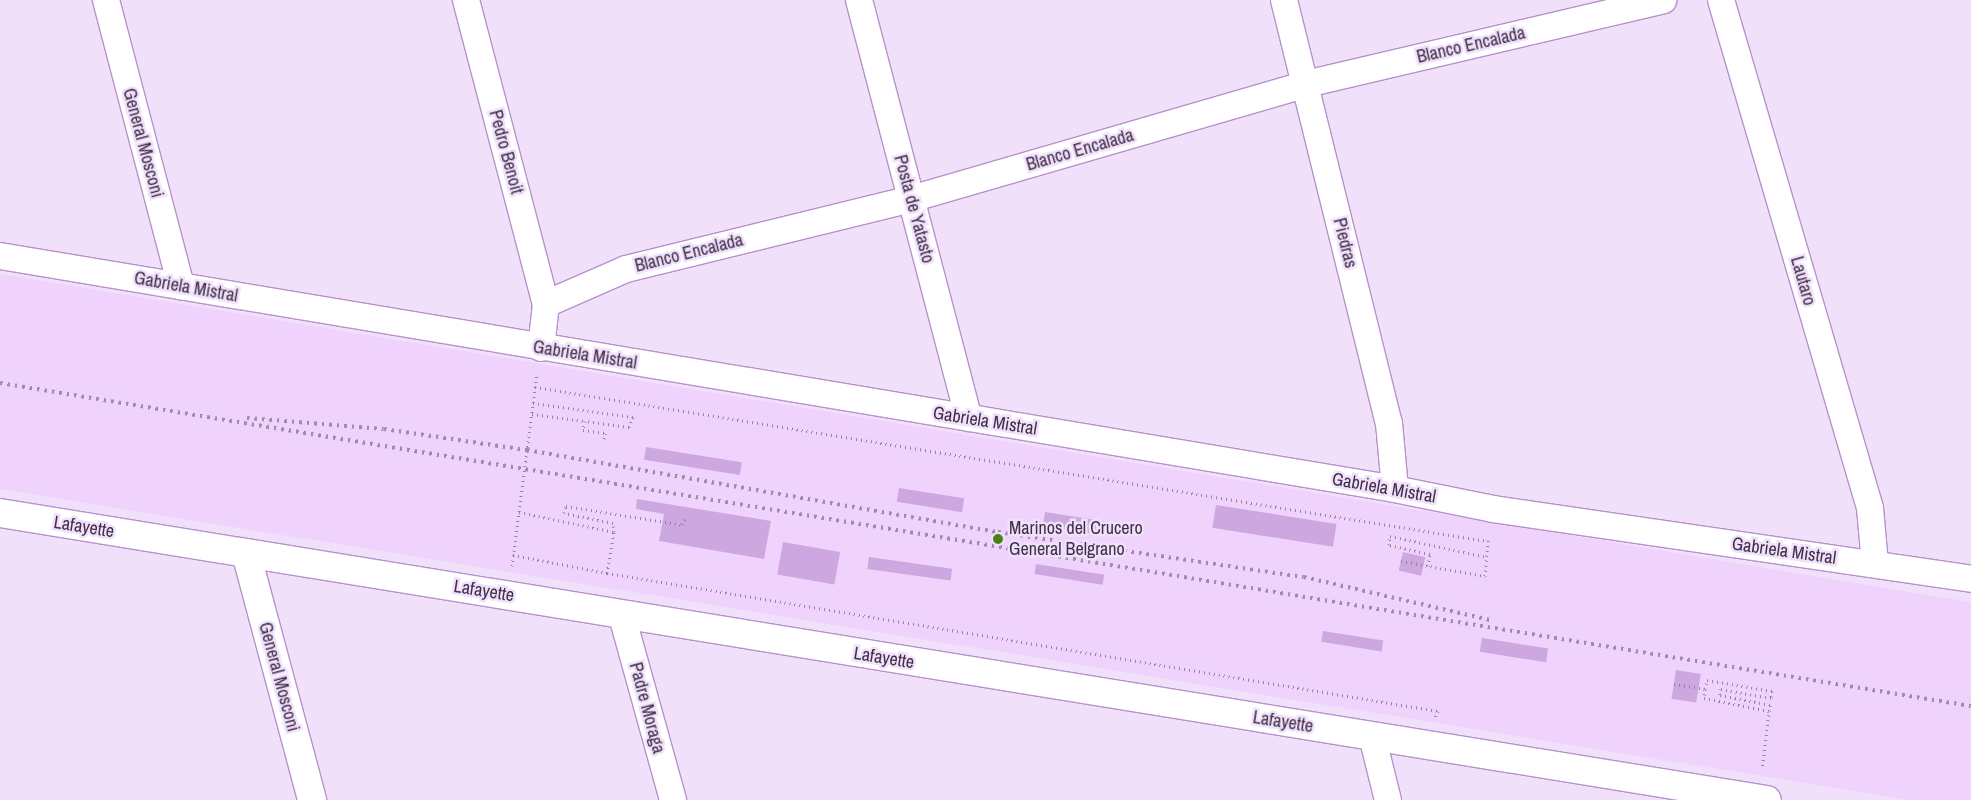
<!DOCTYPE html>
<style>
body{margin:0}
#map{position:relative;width:1971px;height:800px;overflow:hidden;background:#f1e0fa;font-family:"Archivo Narrow",sans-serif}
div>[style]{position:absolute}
.built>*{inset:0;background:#efd3fd}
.building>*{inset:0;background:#cda7df;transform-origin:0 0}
.path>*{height:3px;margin-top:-1.5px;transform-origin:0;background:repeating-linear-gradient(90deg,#95849d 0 1px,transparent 0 5px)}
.roads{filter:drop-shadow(1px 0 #b990cd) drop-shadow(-1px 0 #b990cd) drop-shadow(0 1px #b990cd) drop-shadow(0 -1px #b990cd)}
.minor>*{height:26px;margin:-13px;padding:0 13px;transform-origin:13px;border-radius:13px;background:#fff}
.tertiary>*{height:28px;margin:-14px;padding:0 14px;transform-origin:14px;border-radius:14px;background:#fff}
.rail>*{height:4px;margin-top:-2px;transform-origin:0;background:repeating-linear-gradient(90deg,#9e8da6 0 2.5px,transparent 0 7.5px)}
.dots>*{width:14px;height:14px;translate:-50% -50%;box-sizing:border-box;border:2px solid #f1e0fa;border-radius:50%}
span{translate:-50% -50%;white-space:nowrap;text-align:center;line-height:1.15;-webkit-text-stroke:5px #f1e0fa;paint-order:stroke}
.street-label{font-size:18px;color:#3f2e47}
.poi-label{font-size:18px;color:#3f2e47}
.left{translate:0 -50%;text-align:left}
</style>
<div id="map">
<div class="built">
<i style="clip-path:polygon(0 274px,1971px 602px,1971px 800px,1909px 800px,0 489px)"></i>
</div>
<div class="building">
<i style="left:646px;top:447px;width:97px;height:13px;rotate:9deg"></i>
<i style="left:899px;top:488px;width:66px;height:14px;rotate:9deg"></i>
<i style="clip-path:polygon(637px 499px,771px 521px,764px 559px,659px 541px,664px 514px,636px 509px)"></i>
<i style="left:1216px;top:505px;width:122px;height:23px;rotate:9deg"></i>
<i style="left:1045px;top:512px;width:69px;height:14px;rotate:9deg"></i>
<i style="left:783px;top:542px;width:58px;height:33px;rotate:10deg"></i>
<i style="left:1403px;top:552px;width:23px;height:19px;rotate:13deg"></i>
<i style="left:869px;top:557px;width:84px;height:12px;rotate:8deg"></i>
<i style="left:1036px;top:564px;width:69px;height:10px;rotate:9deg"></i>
<i style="left:1323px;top:631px;width:61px;height:11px;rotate:9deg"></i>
<i style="left:1482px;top:638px;width:67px;height:14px;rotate:9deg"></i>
<i style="left:1676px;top:670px;width:25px;height:29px;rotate:9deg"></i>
</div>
<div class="path">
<i style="left:535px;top:387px;width:964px;rotate:9.19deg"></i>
<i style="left:533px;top:403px;width:101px;rotate:8deg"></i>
<i style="left:633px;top:417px;width:11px;rotate:112deg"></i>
<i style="left:629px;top:427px;width:44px;rotate:-172.2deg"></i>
<i style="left:585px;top:421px;width:9px;rotate:103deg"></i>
<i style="left:583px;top:430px;width:22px;rotate:8deg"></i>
<i style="left:605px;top:433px;width:7px;rotate:98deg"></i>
<i style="left:532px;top:414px;width:53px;rotate:7.5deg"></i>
<i style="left:519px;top:512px;width:97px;rotate:11.9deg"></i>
<i style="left:614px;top:532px;width:9px;rotate:-96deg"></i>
<i style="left:613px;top:523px;width:50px;rotate:-168.5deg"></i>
<i style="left:564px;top:513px;width:7px;rotate:-74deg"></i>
<i style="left:566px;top:506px;width:119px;rotate:9.2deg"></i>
<i style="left:683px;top:525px;width:8px;rotate:-76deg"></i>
<i style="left:513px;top:555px;width:96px;rotate:10.8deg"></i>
<i style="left:607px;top:573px;width:42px;rotate:-80.3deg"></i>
<i style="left:1401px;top:561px;width:85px;rotate:10.1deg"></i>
<i style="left:1485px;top:576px;width:37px;rotate:-85deg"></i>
<i style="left:512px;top:566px;width:194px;rotate:-82.6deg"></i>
<i style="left:1428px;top:566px;width:12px;rotate:-81deg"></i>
<i style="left:1430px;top:554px;width:42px;rotate:-167.6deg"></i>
<i style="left:1389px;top:545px;width:9px;rotate:-84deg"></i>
<i style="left:1390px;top:536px;width:98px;rotate:12.3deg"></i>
<i style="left:607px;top:573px;width:842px;rotate:9.43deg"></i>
<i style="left:1438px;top:711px;width:8px;rotate:113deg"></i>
<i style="left:1674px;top:684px;width:31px;rotate:9deg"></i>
<i style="left:1705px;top:689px;width:9px;rotate:-77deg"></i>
<i style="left:1707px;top:680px;width:66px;rotate:9.6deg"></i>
<i style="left:1772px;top:691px;width:7px;rotate:98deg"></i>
<i style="left:1771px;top:698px;width:52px;rotate:-170deg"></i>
<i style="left:1720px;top:689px;width:6px;rotate:90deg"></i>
<i style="left:1720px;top:695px;width:51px;rotate:11.3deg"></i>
<i style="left:1770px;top:705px;width:64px;rotate:97.1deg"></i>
<i style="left:1705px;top:689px;width:9px;rotate:96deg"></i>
<i style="left:1704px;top:698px;width:66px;rotate:11.3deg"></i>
</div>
<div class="roads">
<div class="minor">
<i style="left:106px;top:0;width:296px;rotate:75.3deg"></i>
<i style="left:466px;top:0;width:314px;rotate:75.3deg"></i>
<i style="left:859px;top:0;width:432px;rotate:75.3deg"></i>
<i style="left:1284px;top:0;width:436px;rotate:76.1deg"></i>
<i style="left:1389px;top:423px;width:66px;rotate:84.8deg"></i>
<i style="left:1721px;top:0;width:529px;rotate:73.65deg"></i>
<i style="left:1870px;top:508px;width:56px;rotate:84.9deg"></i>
<i style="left:0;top:256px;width:1414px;rotate:9.48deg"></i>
<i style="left:1395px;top:489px;width:100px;rotate:11.5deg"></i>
<i style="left:1493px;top:509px;width:483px;rotate:8.3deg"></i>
<i style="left:541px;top:348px;width:44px;rotate:-83.5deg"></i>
<i style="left:546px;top:304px;width:87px;rotate:-23.6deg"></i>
<i style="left:626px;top:269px;width:293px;rotate:-13.8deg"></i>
<i style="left:911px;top:199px;width:411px;rotate:-16.2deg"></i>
<i style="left:1306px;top:84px;width:367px;rotate:-13.2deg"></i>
<i style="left:622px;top:616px;width:191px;rotate:74.5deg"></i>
<i style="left:1372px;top:736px;width:66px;rotate:76deg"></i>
</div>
<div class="tertiary">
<i style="left:0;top:513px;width:1790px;rotate:9.23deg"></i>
<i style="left:246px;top:553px;width:256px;rotate:75deg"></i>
</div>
</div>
<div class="rail">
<i style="left:0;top:383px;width:1997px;rotate:9.31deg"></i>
<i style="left:247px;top:418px;width:137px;rotate:4.6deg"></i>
<i style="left:384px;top:429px;width:145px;rotate:8.4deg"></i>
<i style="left:527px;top:450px;width:478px;rotate:9.9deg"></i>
<i style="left:998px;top:532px;width:309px;rotate:8.4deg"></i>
<i style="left:1304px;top:577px;width:191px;rotate:13deg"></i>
</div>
<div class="dots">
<i style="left:998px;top:539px;background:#49821b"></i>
</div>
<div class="street-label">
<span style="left:1471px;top:45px;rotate:-13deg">Blanco Encalada</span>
<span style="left:143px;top:143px;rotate:75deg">General Mosconi</span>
<span style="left:1080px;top:150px;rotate:-16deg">Blanco Encalada</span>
<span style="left:506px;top:152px;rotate:75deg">Pedro Benoit</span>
<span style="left:914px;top:209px;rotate:75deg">Posta de Yatasto</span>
<span style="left:1345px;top:243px;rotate:76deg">Piedras</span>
<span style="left:689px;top:253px;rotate:-14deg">Blanco Encalada</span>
<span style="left:1803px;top:281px;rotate:74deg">Lautaro</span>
<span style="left:186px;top:287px;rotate:10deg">Gabriela Mistral</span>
<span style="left:585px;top:355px;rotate:9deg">Gabriela Mistral</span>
<span style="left:985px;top:421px;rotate:9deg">Gabriela Mistral</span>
<span style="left:1384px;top:488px;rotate:10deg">Gabriela Mistral</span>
<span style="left:84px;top:527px;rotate:9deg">Lafayette</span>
<span style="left:1784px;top:551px;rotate:8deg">Gabriela Mistral</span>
<span style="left:484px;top:591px;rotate:9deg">Lafayette</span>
<span style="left:884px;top:658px;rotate:9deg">Lafayette</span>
<span style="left:279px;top:677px;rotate:75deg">General Mosconi</span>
<span style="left:647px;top:708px;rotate:75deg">Padre Moraga</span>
<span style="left:1283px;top:722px;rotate:9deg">Lafayette</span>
</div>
<div class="poi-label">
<span class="left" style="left:1009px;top:539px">Marinos del Crucero<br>General Belgrano</span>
</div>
</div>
